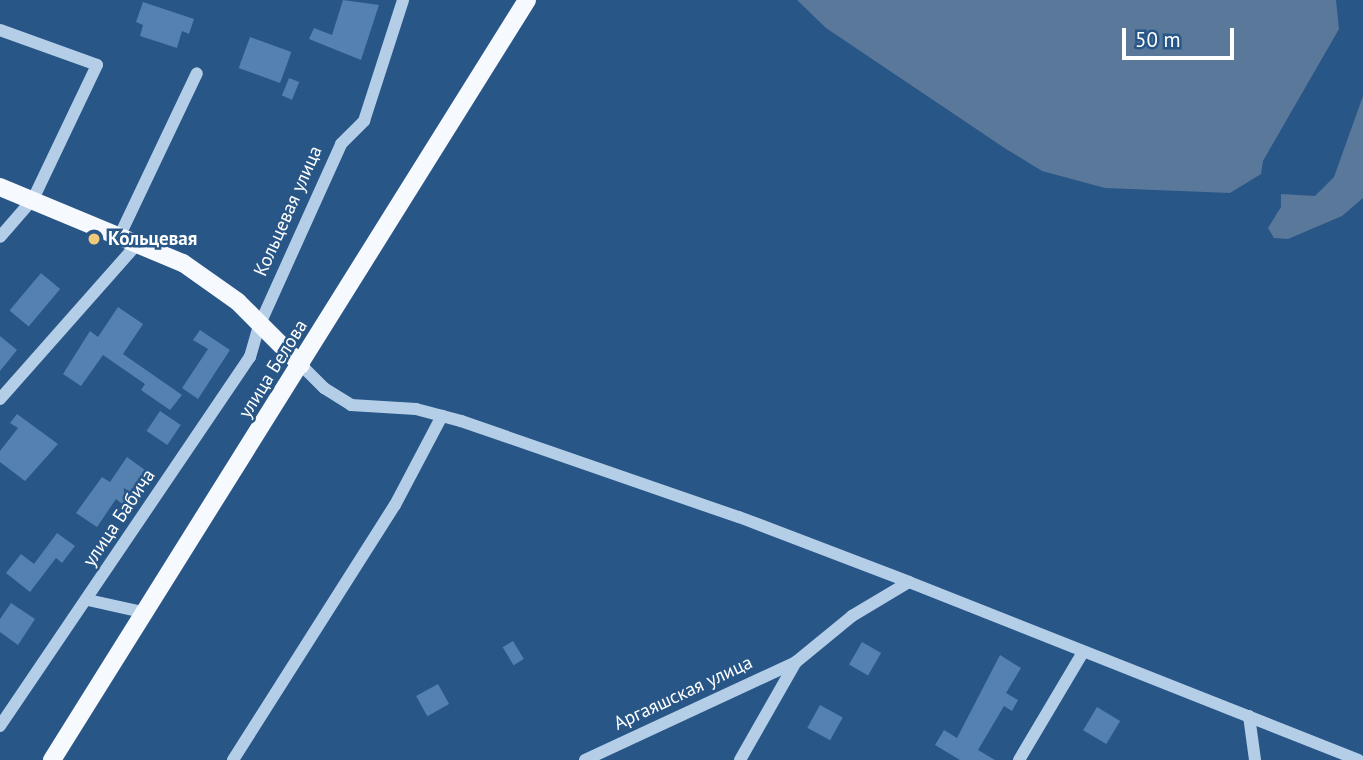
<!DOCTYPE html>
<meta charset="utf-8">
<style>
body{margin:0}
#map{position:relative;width:1363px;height:760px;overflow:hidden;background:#285687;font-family:"PT Sans",sans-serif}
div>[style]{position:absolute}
.water>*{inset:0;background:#59789a}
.building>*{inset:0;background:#5581b0;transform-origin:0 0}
.minor>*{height:12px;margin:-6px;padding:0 6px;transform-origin:6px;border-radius:6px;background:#b4cee8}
.major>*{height:18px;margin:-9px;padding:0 9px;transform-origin:9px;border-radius:9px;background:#f6f9fe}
.dots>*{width:19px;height:19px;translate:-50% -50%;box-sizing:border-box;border:4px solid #285687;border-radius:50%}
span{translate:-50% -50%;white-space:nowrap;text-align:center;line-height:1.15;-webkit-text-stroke:5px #285687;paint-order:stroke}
.street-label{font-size:19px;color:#fff}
.poi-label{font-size:19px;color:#fff;font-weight:700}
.left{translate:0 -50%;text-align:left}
.scale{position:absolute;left:1122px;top:28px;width:112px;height:32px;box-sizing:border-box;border:4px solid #fff;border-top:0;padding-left:9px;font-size:21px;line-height:24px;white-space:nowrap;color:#fff;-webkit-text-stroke:5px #285687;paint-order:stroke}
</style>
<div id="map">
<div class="water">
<i style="clip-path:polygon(797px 0,1336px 0,1339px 29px,1263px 161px,1261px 174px,1230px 193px,1105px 188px,1042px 171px,1006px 149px,826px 28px)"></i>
<i style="clip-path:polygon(1363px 96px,1363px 198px,1342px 216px,1288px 239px,1274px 238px,1268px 228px,1281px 207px,1281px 194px,1315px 196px,1334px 177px)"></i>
</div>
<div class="building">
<i style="clip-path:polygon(343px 0,379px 5px,361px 60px,309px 39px,314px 28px,332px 35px)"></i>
<i style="clip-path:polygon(143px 2px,194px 19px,189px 34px,182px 31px,177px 48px,140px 36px,143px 25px,136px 22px)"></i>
<i style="left:250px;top:37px;width:44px;height:33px;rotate:20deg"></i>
<i style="left:289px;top:78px;width:11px;height:19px;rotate:22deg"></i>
<i style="left:41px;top:273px;width:25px;height:49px;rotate:40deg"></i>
<i style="clip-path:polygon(118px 307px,143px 324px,123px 354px,182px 395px,170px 410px,141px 390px,145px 384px,103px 355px,81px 386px,63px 374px,90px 331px,98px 337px)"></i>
<i style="clip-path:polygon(200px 330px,230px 350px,198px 399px,182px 388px,208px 349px,193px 340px)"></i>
<i style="clip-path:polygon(0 336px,17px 350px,0 371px)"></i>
<i style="left:160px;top:411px;width:25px;height:24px;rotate:34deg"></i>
<i style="clip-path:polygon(17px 414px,58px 444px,25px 481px,0 462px,0 451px,18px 428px,10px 423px)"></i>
<i style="clip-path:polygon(127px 457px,149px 473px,125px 506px,116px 499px,97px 527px,76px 513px,102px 477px,110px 482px)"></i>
<i style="clip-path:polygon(57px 533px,75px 546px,62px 563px,56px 558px,30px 592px,6px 573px,21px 554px,34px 564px)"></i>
<i style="clip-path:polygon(11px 603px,35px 619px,18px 645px,0 632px,0 619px)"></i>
<i style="left:513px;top:641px;width:21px;height:12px;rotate:59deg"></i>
<i style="left:862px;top:642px;width:22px;height:26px;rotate:30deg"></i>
<i style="clip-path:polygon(1000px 655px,1021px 668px,1006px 693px,1018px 700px,1012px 711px,1004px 706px,978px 750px,995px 760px,960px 760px,935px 745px,944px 730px,957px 738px)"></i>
<i style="left:438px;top:684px;width:23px;height:25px;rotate:61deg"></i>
<i style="left:820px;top:705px;width:26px;height:26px;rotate:29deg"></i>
<i style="left:1097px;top:707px;width:27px;height:27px;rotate:31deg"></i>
</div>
<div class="minor">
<i style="left:0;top:30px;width:103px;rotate:19.8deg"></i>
<i style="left:97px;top:65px;width:148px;rotate:115.5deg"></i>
<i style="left:33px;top:199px;width:50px;rotate:131deg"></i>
<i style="left:120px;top:235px;width:179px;rotate:-64.6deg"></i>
<i style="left:301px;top:365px;width:33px;rotate:45deg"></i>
<i style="left:324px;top:388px;width:32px;rotate:32deg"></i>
<i style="left:351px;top:405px;width:65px;rotate:3.5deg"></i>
<i style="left:416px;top:409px;width:47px;rotate:14.9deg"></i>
<i style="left:461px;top:421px;width:294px;rotate:19.1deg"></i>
<i style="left:739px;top:517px;width:182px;rotate:20.9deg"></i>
<i style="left:0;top:399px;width:208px;rotate:-48.5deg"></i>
<i style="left:88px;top:600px;width:55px;rotate:12.5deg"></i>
<i style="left:1249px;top:716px;width:44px;rotate:82.2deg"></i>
<i style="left:0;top:726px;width:446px;rotate:-55.9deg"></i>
<i style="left:250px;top:357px;width:32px;rotate:-74deg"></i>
<i style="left:259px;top:326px;width:200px;rotate:-65.7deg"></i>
<i style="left:341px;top:144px;width:33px;rotate:-45deg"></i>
<i style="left:364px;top:121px;width:127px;rotate:-72.1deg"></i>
<i style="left:233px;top:760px;width:302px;rotate:-57.6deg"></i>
<i style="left:395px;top:505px;width:101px;rotate:-62.2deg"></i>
<i style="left:585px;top:760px;width:233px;rotate:-24.9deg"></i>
<i style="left:740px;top:760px;width:113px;rotate:-60.3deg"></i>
<i style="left:796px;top:662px;width:72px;rotate:-39.4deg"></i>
<i style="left:852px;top:616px;width:66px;rotate:-30.8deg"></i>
<i style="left:909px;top:582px;width:483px;rotate:21.6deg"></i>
<i style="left:1019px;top:760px;width:126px;rotate:-59.3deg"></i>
</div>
<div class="major">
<i style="left:0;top:187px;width:198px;rotate:22.6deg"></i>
<i style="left:183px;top:263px;width:67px;rotate:35.3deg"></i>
<i style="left:238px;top:302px;width:89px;rotate:45deg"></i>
<i style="left:52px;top:760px;width:896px;rotate:-57.99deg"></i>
</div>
<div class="dots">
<i style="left:94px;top:239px;background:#f0c97a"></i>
</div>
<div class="street-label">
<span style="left:288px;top:211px;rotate:-66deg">Кольцевая улица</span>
<span style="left:273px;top:369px;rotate:-58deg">улица Белова</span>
<span style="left:119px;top:518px;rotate:-56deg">улица Бабича</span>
<span style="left:683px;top:693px;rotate:-25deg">Аргаяшская улица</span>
</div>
<div class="poi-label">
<span class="left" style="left:108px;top:239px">Кольцевая</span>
</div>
<div class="scale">50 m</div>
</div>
